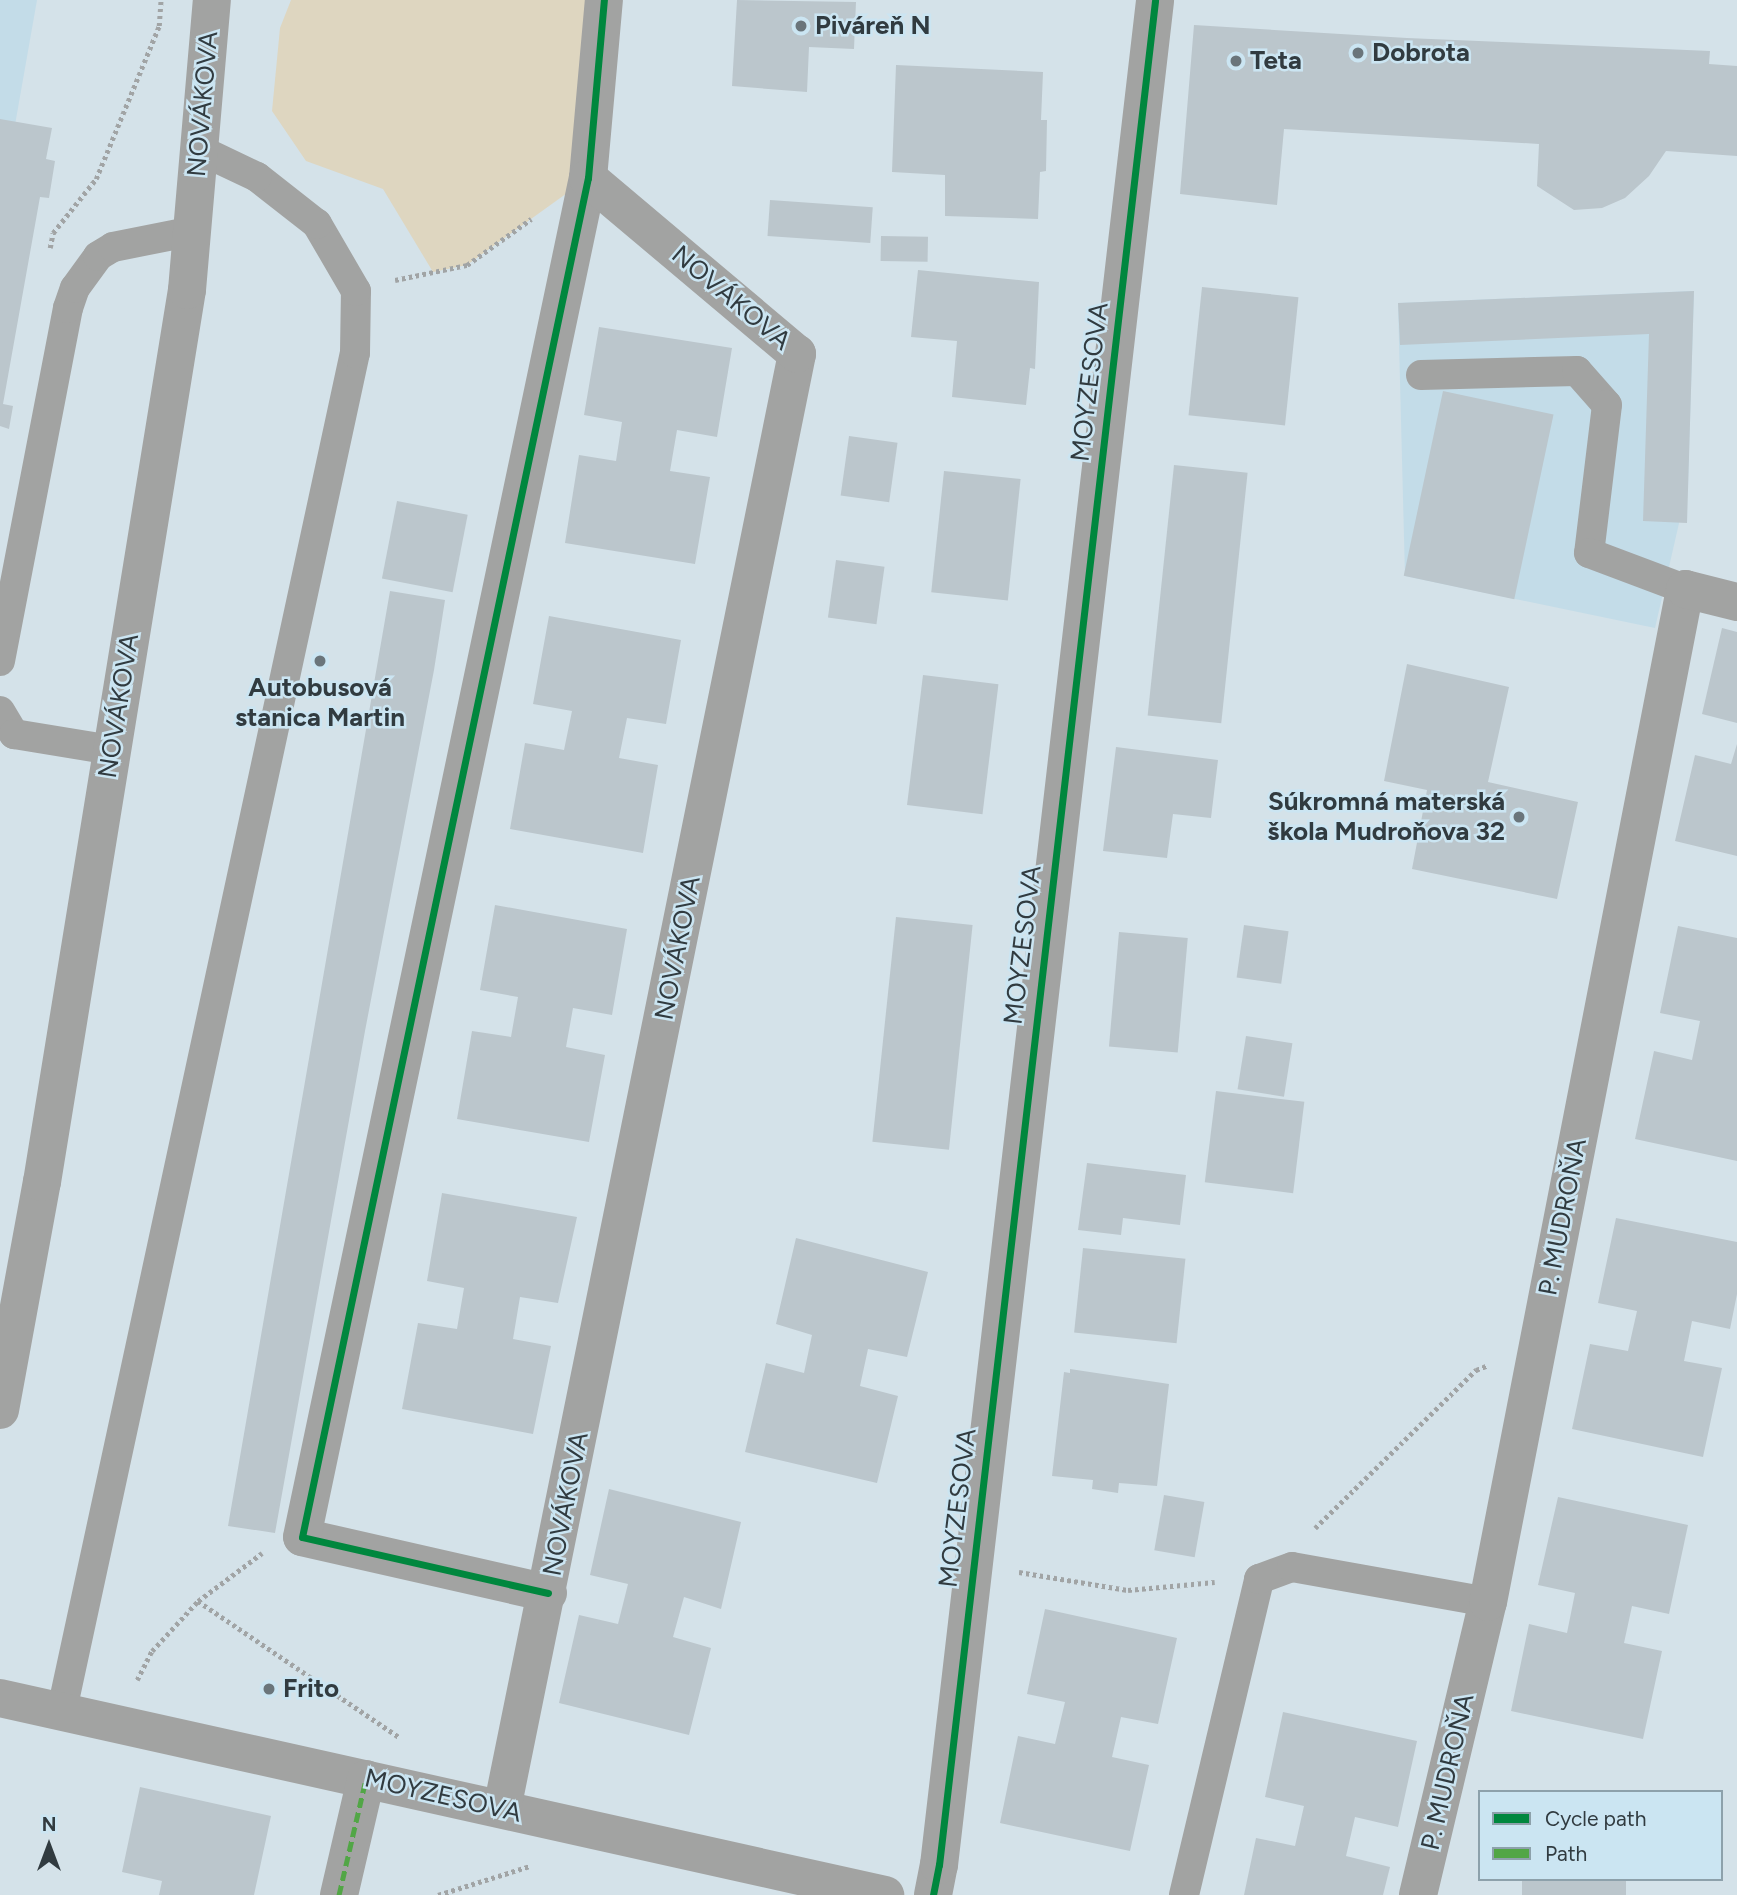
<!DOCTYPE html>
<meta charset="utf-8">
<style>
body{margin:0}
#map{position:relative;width:1737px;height:1895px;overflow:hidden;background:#d4e2e9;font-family:Figtree,sans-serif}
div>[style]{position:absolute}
.built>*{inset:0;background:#c3dce8}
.green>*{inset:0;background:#ded6c0}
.building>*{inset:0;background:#bbc6cc;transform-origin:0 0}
.path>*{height:4.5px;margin-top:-2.25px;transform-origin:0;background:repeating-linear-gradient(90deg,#a1a4a5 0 3.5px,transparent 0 7px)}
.lane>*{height:30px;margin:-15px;padding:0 15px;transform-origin:15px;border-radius:15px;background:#a2a3a2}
.street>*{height:38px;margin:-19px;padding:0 19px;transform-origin:19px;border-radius:19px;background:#a2a3a2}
.quiet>*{height:5px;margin-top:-2.5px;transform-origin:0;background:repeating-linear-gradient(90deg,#52a646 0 10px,transparent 0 15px)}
.cycleway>*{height:7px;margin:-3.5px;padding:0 3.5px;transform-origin:3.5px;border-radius:3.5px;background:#00873e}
.dots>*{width:19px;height:19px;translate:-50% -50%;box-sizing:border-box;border:4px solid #cbe5f2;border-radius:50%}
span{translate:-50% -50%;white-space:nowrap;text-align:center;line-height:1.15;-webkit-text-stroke:5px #cbe5f2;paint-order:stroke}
.poi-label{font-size:26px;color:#313b40;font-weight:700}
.left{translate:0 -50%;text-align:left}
.right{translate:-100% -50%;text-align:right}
.street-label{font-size:26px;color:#313b40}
.legend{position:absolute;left:1478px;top:1790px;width:245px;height:91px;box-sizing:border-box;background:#cbe5f2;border:2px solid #8da1ab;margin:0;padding:9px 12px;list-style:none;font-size:21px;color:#313b40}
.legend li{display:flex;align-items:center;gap:14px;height:35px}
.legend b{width:35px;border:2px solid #8da1ab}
.north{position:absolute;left:14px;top:1811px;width:70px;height:70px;-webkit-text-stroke:5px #cbe5f2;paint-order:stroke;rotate:0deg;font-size:19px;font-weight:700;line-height:28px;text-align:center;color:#313b40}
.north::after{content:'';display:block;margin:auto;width:24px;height:32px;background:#313b40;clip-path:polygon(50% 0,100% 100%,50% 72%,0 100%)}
</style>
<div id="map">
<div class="built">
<i style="clip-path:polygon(0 0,37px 0,0 210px)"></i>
<i style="clip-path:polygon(1694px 291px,1688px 484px,1655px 628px,1405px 576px,1398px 303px)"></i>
</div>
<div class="green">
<i style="clip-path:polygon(291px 0,604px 0,588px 178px,467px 265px,433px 272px,383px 189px,306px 161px,272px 111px,280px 28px)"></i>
</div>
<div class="building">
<i style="clip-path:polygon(737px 0,856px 2px,854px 49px,809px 47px,807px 92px,732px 86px)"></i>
<i style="clip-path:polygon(1194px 25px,1407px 38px,1710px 51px,1709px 64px,1737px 66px,1737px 156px,1666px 151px,1649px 176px,1625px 198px,1602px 208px,1574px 210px,1537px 186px,1539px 144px,1284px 129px,1277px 205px,1180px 194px)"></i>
<i style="clip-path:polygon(896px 65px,1043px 72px,1041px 120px,1047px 120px,1046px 171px,1040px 172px,1038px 219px,945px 216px,945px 175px,892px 172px)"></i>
<i style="clip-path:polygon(0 119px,52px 128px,46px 159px,55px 161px,49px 198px,40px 197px,3px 404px,13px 406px,9px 429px,0 426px)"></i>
<i style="left:770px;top:200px;width:103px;height:36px;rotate:4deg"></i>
<i style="left:881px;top:236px;width:47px;height:25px;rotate:1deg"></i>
<i style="clip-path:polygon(918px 270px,1039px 282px,1035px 369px,1030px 368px,1026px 405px,952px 397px,957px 341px,911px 337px)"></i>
<i style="left:1202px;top:287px;width:97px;height:129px;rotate:6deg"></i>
<i style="clip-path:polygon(1694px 291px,1687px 523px,1643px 521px,1649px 334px,1400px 345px,1398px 303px)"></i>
<i style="clip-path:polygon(599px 327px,732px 348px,717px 437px,677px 430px,670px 471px,710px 477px,695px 564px,565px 543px,579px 455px,616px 461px,622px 422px,584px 415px)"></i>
<i style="left:1443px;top:391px;width:113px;height:189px;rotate:12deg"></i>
<i style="left:849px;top:436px;width:49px;height:60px;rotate:8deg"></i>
<i style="left:1174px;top:465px;width:74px;height:252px;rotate:6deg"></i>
<i style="left:944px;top:471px;width:77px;height:122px;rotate:6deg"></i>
<i style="left:397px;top:501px;width:72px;height:79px;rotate:11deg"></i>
<i style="left:836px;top:560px;width:49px;height:58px;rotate:8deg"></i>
<i style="clip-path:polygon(390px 591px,445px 600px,434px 670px,365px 1031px,275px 1533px,228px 1526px)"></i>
<i style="clip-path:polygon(549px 616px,681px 640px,666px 724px,627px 718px,619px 758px,658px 765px,643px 853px,510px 829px,525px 743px,564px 750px,572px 711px,533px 704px)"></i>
<i style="clip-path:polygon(1722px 628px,1737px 632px,1737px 723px,1702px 714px)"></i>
<i style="clip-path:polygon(1407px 664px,1509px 687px,1488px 782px,1578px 802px,1557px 899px,1412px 869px,1427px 790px,1384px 781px)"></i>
<i style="left:923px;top:675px;width:76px;height:131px;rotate:7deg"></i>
<i style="clip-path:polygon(1737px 744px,1737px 856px,1675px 841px,1695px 755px,1731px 764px)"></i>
<i style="clip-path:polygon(1116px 747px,1218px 760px,1211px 818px,1173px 814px,1167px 858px,1103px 851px)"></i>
<i style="clip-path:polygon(495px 905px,627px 929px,612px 1015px,573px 1008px,566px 1047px,605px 1055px,589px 1142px,457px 1119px,472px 1031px,511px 1037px,518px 997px,480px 990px)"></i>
<i style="left:896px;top:917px;width:77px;height:226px;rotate:6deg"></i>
<i style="left:1244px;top:925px;width:45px;height:53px;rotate:8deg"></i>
<i style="clip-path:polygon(1678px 926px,1737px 938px,1737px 1161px,1635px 1139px,1654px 1051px,1692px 1060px,1700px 1021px,1660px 1013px)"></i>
<i style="left:1119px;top:932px;width:69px;height:115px;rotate:5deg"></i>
<i style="left:1246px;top:1036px;width:47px;height:54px;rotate:9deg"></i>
<i style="left:1216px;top:1091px;width:89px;height:92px;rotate:7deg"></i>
<i style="clip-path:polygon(1087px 1163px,1186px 1175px,1180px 1225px,1123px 1218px,1121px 1235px,1078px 1230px)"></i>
<i style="clip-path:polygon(442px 1193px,577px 1217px,558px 1303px,520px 1297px,513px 1339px,551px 1346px,533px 1434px,402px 1409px,418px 1323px,457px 1329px,464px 1288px,427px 1281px)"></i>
<i style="clip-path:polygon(1616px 1218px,1737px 1242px,1737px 1294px,1730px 1329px,1692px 1321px,1684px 1361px,1722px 1368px,1703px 1457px,1572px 1429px,1590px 1344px,1628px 1351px,1637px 1311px,1598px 1303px)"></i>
<i style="clip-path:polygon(796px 1238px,928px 1272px,907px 1357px,868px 1349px,860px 1386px,898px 1396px,877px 1483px,745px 1452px,766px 1363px,804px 1373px,812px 1335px,776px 1324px)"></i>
<i style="left:1083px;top:1248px;width:103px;height:85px;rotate:6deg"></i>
<i style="clip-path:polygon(1070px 1369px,1169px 1384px,1157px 1486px,1119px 1483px,1118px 1493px,1092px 1489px,1093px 1480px,1052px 1476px,1064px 1372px,1070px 1373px)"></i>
<i style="clip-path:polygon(609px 1489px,741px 1522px,721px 1609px,684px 1597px,673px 1637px,711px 1648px,689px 1735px,559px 1703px,579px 1615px,618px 1624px,628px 1584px,590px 1575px)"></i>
<i style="left:1164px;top:1495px;width:41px;height:56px;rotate:10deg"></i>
<i style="clip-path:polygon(1558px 1497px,1688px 1525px,1669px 1614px,1632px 1606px,1624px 1643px,1662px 1651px,1643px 1739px,1511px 1711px,1529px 1624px,1567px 1633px,1575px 1593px,1538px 1585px)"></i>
<i style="clip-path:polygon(1045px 1609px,1177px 1638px,1158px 1724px,1121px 1717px,1112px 1757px,1149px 1765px,1130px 1851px,1000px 1823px,1018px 1736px,1055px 1744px,1065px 1702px,1027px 1694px)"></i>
<i style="clip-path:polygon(1283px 1712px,1417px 1741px,1398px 1827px,1355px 1817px,1346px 1856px,1390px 1867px,1383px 1895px,1244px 1895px,1256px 1838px,1295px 1846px,1304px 1806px,1265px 1797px)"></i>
<i style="clip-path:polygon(140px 1787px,271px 1816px,254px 1895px,159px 1895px,162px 1881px,122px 1872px)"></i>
<i style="left:1522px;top:1879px;width:104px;height:16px"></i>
</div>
<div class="path">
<i style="left:50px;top:248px;width:15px;rotate:-79deg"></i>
<i style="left:53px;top:233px;width:69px;rotate:-51.5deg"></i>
<i style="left:96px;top:179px;width:165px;rotate:-67.6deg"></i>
<i style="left:159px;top:26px;width:26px;rotate:-86deg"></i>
<i style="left:395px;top:280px;width:74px;rotate:-11.8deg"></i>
<i style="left:467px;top:265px;width:79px;rotate:-35.7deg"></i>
<i style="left:1315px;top:1528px;width:226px;rotate:-44.5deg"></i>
<i style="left:1476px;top:1370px;width:11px;rotate:-22deg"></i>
<i style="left:1019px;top:1572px;width:110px;rotate:9.4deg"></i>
<i style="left:1128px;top:1590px;width:87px;rotate:-5.3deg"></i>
<i style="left:198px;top:1601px;width:243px;rotate:34.1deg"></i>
<i style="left:137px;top:1680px;width:33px;rotate:-63deg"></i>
<i style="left:152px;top:1651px;width:68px;rotate:-47.4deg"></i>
<i style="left:198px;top:1601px;width:80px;rotate:-36.9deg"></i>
<i style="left:438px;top:1895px;width:96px;rotate:-17.5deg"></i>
</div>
<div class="lane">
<i style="left:1421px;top:375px;width:156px;rotate:-1.5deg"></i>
<i style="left:1577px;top:371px;width:45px;rotate:48.6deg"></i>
<i style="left:1607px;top:405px;width:149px;rotate:96.9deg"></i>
<i style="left:1589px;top:553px;width:103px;rotate:20.6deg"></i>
<i style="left:0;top:661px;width:359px;rotate:-79.1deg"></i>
<i style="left:68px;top:308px;width:21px;rotate:-71deg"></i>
<i style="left:75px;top:288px;width:39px;rotate:-54deg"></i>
<i style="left:98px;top:256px;width:17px;rotate:-31deg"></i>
<i style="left:113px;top:247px;width:82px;rotate:-11.3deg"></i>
<i style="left:0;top:711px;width:27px;rotate:59deg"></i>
<i style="left:14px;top:734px;width:99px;rotate:9.3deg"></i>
<i style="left:62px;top:1710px;width:1388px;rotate:-77.82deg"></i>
<i style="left:355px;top:353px;width:62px;rotate:-89.1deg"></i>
<i style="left:356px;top:291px;width:78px;rotate:-120.2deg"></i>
<i style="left:317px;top:224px;width:76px;rotate:-141.9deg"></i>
<i style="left:257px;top:177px;width:65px;rotate:-154.6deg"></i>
<i style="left:1184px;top:1895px;width:325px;rotate:-76.6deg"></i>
<i style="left:1259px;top:1579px;width:35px;rotate:-20deg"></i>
<i style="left:1292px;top:1567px;width:199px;rotate:10.1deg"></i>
</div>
<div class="street">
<i style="left:0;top:1410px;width:232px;rotate:-79.6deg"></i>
<i style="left:42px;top:1182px;width:904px;rotate:-80.77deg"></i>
<i style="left:187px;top:290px;width:291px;rotate:-85.1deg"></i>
<i style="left:548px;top:1593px;width:252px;rotate:-167.2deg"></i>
<i style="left:302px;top:1537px;width:1389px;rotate:-78.12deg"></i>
<i style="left:588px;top:178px;width:179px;rotate:-84.9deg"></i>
<i style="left:0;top:1698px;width:907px;rotate:12.55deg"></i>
<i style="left:502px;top:1809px;width:1485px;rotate:-78.54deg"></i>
<i style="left:797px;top:354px;width:273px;rotate:-139.9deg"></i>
<i style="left:339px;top:1895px;width:119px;rotate:-76.9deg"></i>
<i style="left:933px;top:1895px;width:31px;rotate:-79deg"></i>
<i style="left:939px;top:1865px;width:1877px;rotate:-83.39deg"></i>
<i style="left:1418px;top:1895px;width:301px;rotate:-76.6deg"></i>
<i style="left:1488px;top:1602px;width:1032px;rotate:-78.99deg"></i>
<i style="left:1685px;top:589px;width:54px;rotate:14deg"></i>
</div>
<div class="quiet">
<i style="left:339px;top:1895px;width:119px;rotate:-76.9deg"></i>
</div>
<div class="cycleway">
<i style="left:548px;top:1593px;width:252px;rotate:-167.2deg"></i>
<i style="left:302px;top:1537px;width:1389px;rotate:-78.12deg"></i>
<i style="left:588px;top:178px;width:179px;rotate:-84.9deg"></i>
<i style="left:933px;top:1895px;width:31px;rotate:-79deg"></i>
<i style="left:939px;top:1865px;width:1877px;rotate:-83.39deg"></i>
</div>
<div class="dots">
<i style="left:801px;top:26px;background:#6a757b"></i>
<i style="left:1358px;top:53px;background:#6a757b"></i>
<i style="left:1236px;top:61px;background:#6a757b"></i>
<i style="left:320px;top:661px;background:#6a757b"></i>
<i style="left:1519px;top:817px;background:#6a757b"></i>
<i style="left:269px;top:1689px;background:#6a757b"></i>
</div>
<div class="poi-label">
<span class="left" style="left:815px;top:26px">Piváreň N</span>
<span class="left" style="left:1372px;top:53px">Dobrota</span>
<span class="left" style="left:1250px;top:61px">Teta</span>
<span style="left:320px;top:703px">Autobusová<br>stanica Martin</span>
<span class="right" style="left:1505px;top:817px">Súkromná materská<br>škola Mudroňova 32</span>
<span class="left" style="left:283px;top:1689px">Frito</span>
</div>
<div class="street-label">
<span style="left:203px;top:104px;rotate:-85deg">NOVÁKOVA</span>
<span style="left:731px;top:298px;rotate:40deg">NOVÁKOVA</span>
<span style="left:1090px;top:382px;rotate:-83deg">MOYZESOVA</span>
<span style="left:119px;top:706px;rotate:-81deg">NOVÁKOVA</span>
<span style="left:1023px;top:945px;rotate:-83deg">MOYZESOVA</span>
<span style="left:678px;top:948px;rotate:-79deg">NOVÁKOVA</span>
<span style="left:1563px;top:1217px;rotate:-79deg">P. MUDROŇA</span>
<span style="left:566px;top:1504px;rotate:-79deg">NOVÁKOVA</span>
<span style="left:958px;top:1508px;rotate:-83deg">MOYZESOVA</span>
<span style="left:1448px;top:1772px;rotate:-77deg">P. MUDROŇA</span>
<span style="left:443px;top:1796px;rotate:13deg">MOYZESOVA</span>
</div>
<ul class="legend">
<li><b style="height:9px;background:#00873e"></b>Cycle path</li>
<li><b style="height:9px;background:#52a646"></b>Path</li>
</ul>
<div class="north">N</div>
</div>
